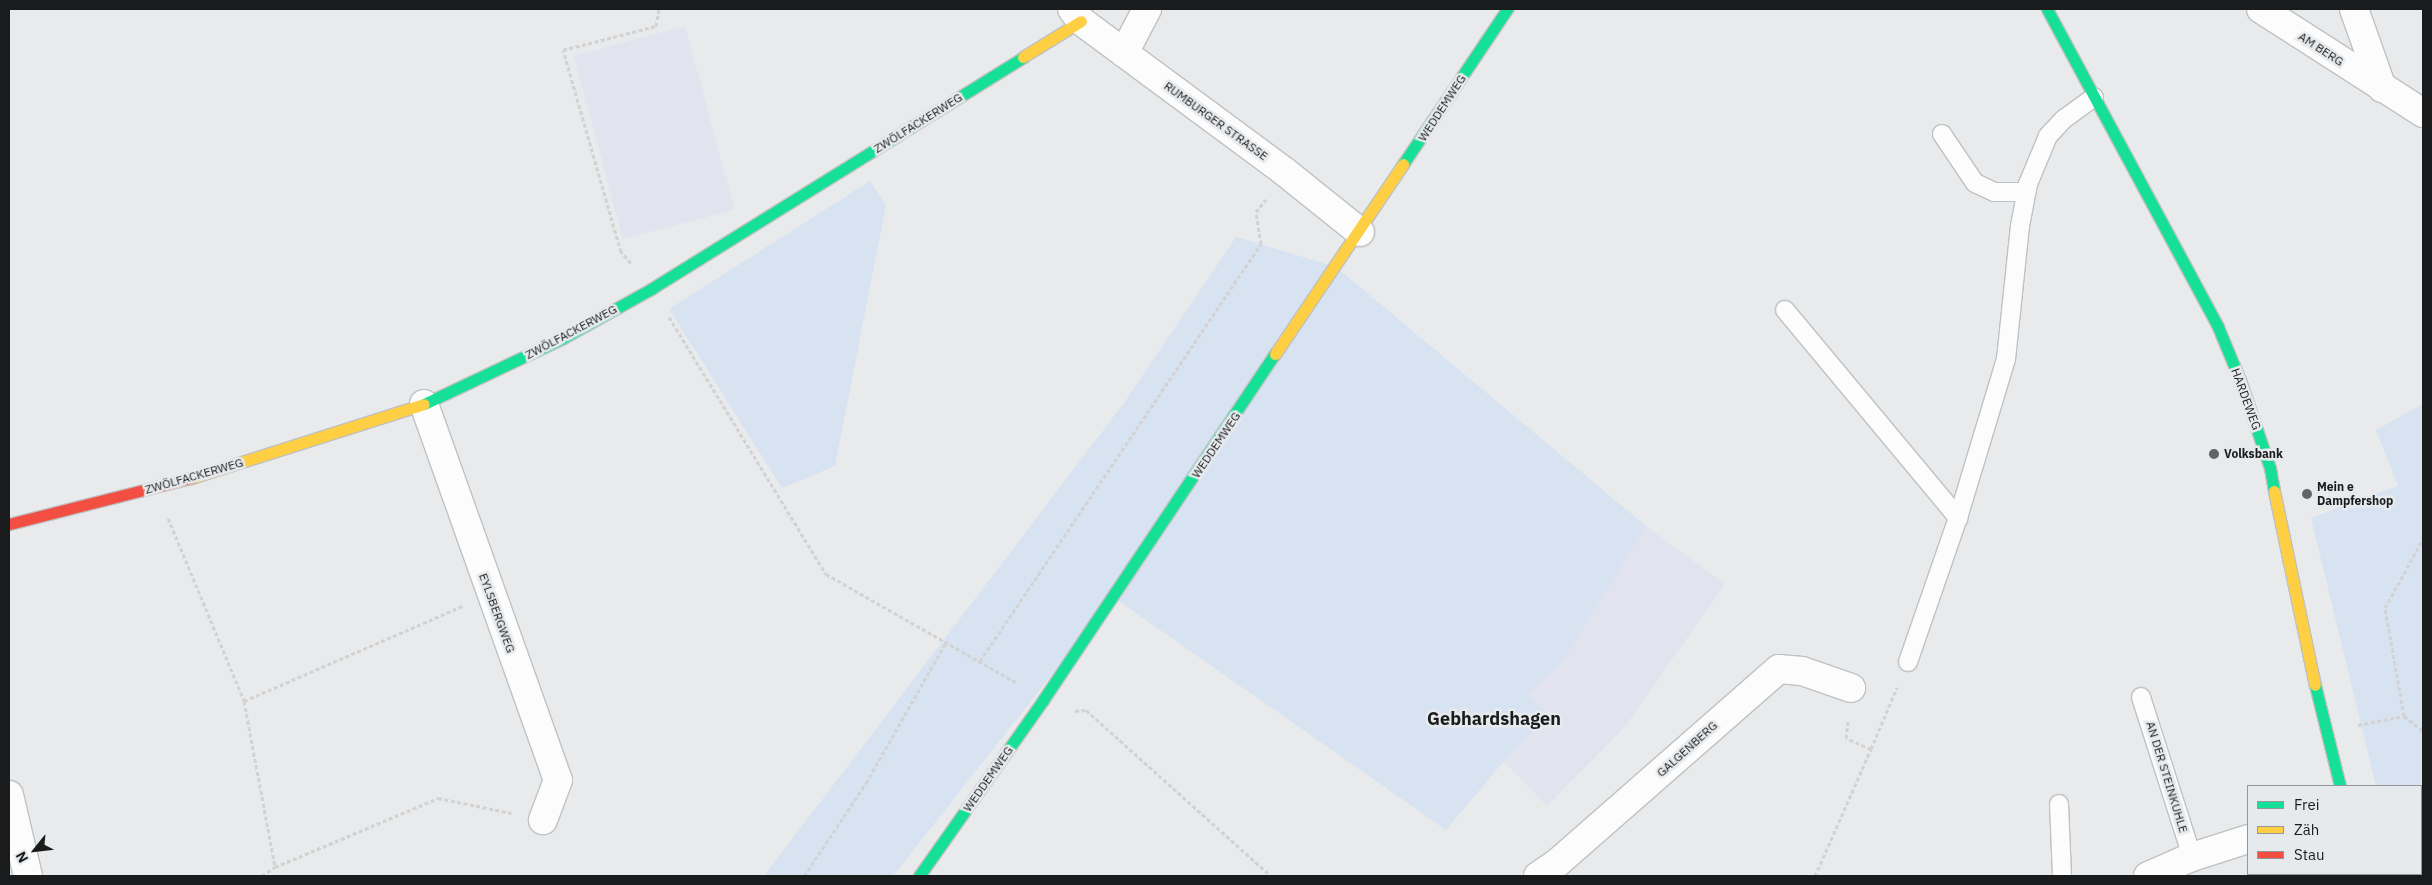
<!DOCTYPE html>
<meta charset="utf-8">
<style>
body{margin:0}
#map{position:relative;width:2432px;height:885px;overflow:hidden;background:#e8eaec;font-family:"IBM Plex Sans",sans-serif}
div>[style]{position:absolute}
.industrial>*{inset:0;background:#e3e3f0;transform-origin:0 0}
.green>*{inset:0;background:#d8e3f2}
.path>*{height:3px;margin-top:-1.5px;transform-origin:0;background:repeating-linear-gradient(90deg,#d2d2d2 0 4px,transparent 0 6.5px)}
.roads{filter:drop-shadow(1px 0 #bfc1c2) drop-shadow(-1px 0 #bfc1c2) drop-shadow(0 1px #bfc1c2) drop-shadow(0 -1px #bfc1c2)}
.lane>*{height:18px;margin:-9px;padding:0 9px;transform-origin:9px;border-radius:9px;background:#fcfcfc}
.street>*{height:28px;margin:-14px;padding:0 14px;transform-origin:14px;border-radius:14px;background:#fcfcfc}
.fast>*{height:11px;margin:-5.5px;padding:0 5.5px;transform-origin:5.5px;border-radius:5.5px;background:#16e098}
.slow>*{height:11px;margin:-5.5px;padding:0 5.5px;transform-origin:5.5px;border-radius:5.5px;background:#ffcf43}
.jam>*{height:11px;margin:-5.5px;padding:0 5.5px;transform-origin:5.5px;border-radius:5.5px;background:#f24e42}
.dots>*{width:14px;height:14px;translate:-50% -50%;box-sizing:border-box;border:2px solid #e7eaed;border-radius:50%}
span{translate:-50% -50%;white-space:nowrap;text-align:center;line-height:1.15;-webkit-text-stroke:5px #e7eaed;paint-order:stroke}
.street-label{font-size:12px;color:#1a1b1c}
.poi-label{font-size:12px;color:#1a1b1c;font-weight:700}
.left{translate:0 -50%;text-align:left}
.district-label{font-size:18px;color:#1a1b1c;font-weight:700}
.frame{position:absolute;inset:0;border:10px solid #1a1b1c;pointer-events:none}
.legend{position:absolute;left:2247px;top:785px;width:175px;height:90px;box-sizing:border-box;background:#e7eaed;border:1px solid #959799;margin:0;padding:6px 9px;list-style:none;font-size:15px;color:#1a1b1c}
.legend li{display:flex;align-items:center;gap:10px;height:25px}
.legend b{width:25px;border:1px solid #959799}
.north{position:absolute;left:10px;top:825px;width:50px;height:50px;-webkit-text-stroke:4px #e7eaed;paint-order:stroke;rotate:241deg;font-size:14px;font-weight:700;line-height:20px;text-align:center;color:#1a1b1c}
.north::after{content:'';display:block;margin:auto;width:18px;height:22px;background:#1a1b1c;clip-path:polygon(50% 0,100% 100%,50% 72%,0 100%)}
</style>
<div id="map">
<div class="industrial">
<i style="left:685px;top:26px;width:190px;height:115px;rotate:75deg"></i>
<i style="clip-path:polygon(1646px 526px,1725px 584px,1624px 728px,1547px 806px,1504px 761px,1548px 716px,1528px 695px,1564px 660px)"></i>
</div>
<div class="green">
<i style="clip-path:polygon(870px 181px,886px 205px,835px 466px,782px 488px,669px 309px)"></i>
<i style="clip-path:polygon(1236px 237px,1336px 267px,1646px 526px,1564px 660px,1528px 695px,1549px 715px,1504px 761px,1446px 830px,1113px 597px,893px 876px,764px 876px,1124px 403px)"></i>
<i style="clip-path:polygon(2423px 404px,2423px 876px,2399px 876px,2398px 874px,2421px 874px,2421px 786px,2376px 786px,2311px 518px,2398px 486px,2376px 430px)"></i>
</div>
<div class="path">
<i style="left:631px;top:263px;width:15px;rotate:-132deg"></i>
<i style="left:621px;top:252px;width:210px;rotate:-106deg"></i>
<i style="left:563px;top:50px;width:96px;rotate:-14.5deg"></i>
<i style="left:656px;top:26px;width:17px;rotate:-80deg"></i>
<i style="left:669px;top:317px;width:301px;rotate:58.6deg"></i>
<i style="left:826px;top:574px;width:218px;rotate:29.7deg"></i>
<i style="left:168px;top:518px;width:198px;rotate:67.4deg"></i>
<i style="left:244px;top:701px;width:169px;rotate:79.4deg"></i>
<i style="left:980px;top:661px;width:503px;rotate:-56.03deg"></i>
<i style="left:1261px;top:244px;width:32px;rotate:-99deg"></i>
<i style="left:1256px;top:212px;width:16px;rotate:-52deg"></i>
<i style="left:244px;top:701px;width:238px;rotate:-23.5deg"></i>
<i style="left:1075px;top:711px;width:11px;rotate:-5deg"></i>
<i style="left:1086px;top:710px;width:249px;rotate:41.9deg"></i>
<i style="left:2404px;top:716px;width:110px;rotate:-100deg"></i>
<i style="left:2385px;top:608px;width:79px;rotate:-61.2deg"></i>
<i style="left:2358px;top:725px;width:47px;rotate:-11.1deg"></i>
<i style="left:2404px;top:716px;width:24px;rotate:38deg"></i>
<i style="left:1871px;top:749px;width:67px;rotate:-67.2deg"></i>
<i style="left:262px;top:876px;width:16px;rotate:-35deg"></i>
<i style="left:275px;top:867px;width:177px;rotate:-22.9deg"></i>
<i style="left:438px;top:798px;width:75px;rotate:11.6deg"></i>
<i style="left:804px;top:876px;width:112px;rotate:-56.3deg"></i>
<i style="left:866px;top:783px;width:162px;rotate:-60.4deg"></i>
<i style="left:1815px;top:876px;width:139px;rotate:-66.2deg"></i>
<i style="left:1871px;top:749px;width:27px;rotate:-156deg"></i>
<i style="left:1846px;top:738px;width:17px;rotate:-83deg"></i>
</div>
<div class="roads">
<div class="lane">
<i style="left:1942px;top:134px;width:59px;rotate:56deg"></i>
<i style="left:1975px;top:183px;width:21px;rotate:25deg"></i>
<i style="left:1994px;top:192px;width:32px"></i>
<i style="left:1785px;top:310px;width:271px;rotate:50.2deg"></i>
<i style="left:1908px;top:662px;width:152px;rotate:-70.9deg"></i>
<i style="left:1958px;top:518px;width:166px;rotate:-73.2deg"></i>
<i style="left:2006px;top:359px;width:134px;rotate:-84deg"></i>
<i style="left:2020px;top:226px;width:43px;rotate:-79.2deg"></i>
<i style="left:2028px;top:184px;width:52px;rotate:-67.4deg"></i>
<i style="left:2048px;top:136px;width:23px;rotate:-47deg"></i>
<i style="left:2064px;top:119px;width:37px;rotate:-36deg"></i>
<i style="left:2141px;top:697px;width:168px;rotate:72.3deg"></i>
<i style="left:2059px;top:804px;width:72px;rotate:87.6deg"></i>
</div>
<div class="street">
<i style="left:1072px;top:9px;width:15px;rotate:53deg"></i>
<i style="left:1081px;top:21px;width:254px;rotate:36.5deg"></i>
<i style="left:1285px;top:172px;width:96px;rotate:38.7deg"></i>
<i style="left:2261px;top:9px;width:193px;rotate:32.7deg"></i>
<i style="left:2354px;top:9px;width:84px;rotate:70.5deg"></i>
<i style="left:1124px;top:53px;width:50px;rotate:-62.4deg"></i>
<i style="left:424px;top:404px;width:399px;rotate:70.4deg"></i>
<i style="left:558px;top:780px;width:43px;rotate:110.6deg"></i>
<i style="left:9px;top:795px;width:83px;rotate:76.8deg"></i>
<i style="left:2364px;top:874px;width:2px;rotate:90deg"></i>
<i style="left:1538px;top:876px;width:22px;rotate:-34deg"></i>
<i style="left:1556px;top:864px;width:296px;rotate:-41.2deg"></i>
<i style="left:1779px;top:669px;width:23px;rotate:5deg"></i>
<i style="left:1802px;top:671px;width:52px;rotate:19.1deg"></i>
<i style="left:2148px;top:876px;width:48px;rotate:-23.4deg"></i>
<i style="left:2192px;top:857px;width:59px;rotate:-17.8deg"></i>
</div>
<div class="fast">
<i style="left:2047px;top:9px;width:361px;rotate:61.7deg"></i>
<i style="left:2218px;top:327px;width:57px;rotate:67.5deg"></i>
<i style="left:2240px;top:380px;width:93px;rotate:71.2deg"></i>
<i style="left:2270px;top:468px;width:23px;rotate:80deg"></i>
<i style="left:1403px;top:164px;width:187px;rotate:-56.1deg"></i>
<i style="left:424px;top:404px;width:154px;rotate:-25.4deg"></i>
<i style="left:563px;top:338px;width:101px;rotate:-29.1deg"></i>
<i style="left:651px;top:289px;width:438px;rotate:-31.9deg"></i>
<i style="left:2315px;top:685px;width:104px;rotate:76.1deg"></i>
<i style="left:919px;top:876px;width:215px;rotate:-54.8deg"></i>
<i style="left:1043px;top:700px;width:417px;rotate:-56.2deg"></i>
</div>
<div class="slow">
<i style="left:1023px;top:57px;width:68px;rotate:-31.8deg"></i>
<i style="left:1275px;top:354px;width:229px;rotate:-56deg"></i>
<i style="left:191px;top:478px;width:244px;rotate:-17.6deg"></i>
<i style="left:2274px;top:491px;width:198px;rotate:78.1deg"></i>
</div>
<div class="jam">
<i style="left:9px;top:524px;width:188px;rotate:-14.2deg"></i>
</div>
</div>
<div class="dots">
<i style="left:2214px;top:454px;background:#626365"></i>
<i style="left:2307px;top:494px;background:#626365"></i>
</div>
<div class="street-label">
<span style="left:2321px;top:49px;rotate:33deg">AM BERG</span>
<span style="left:1442px;top:108px;rotate:-57deg">WEDDEMWEG</span>
<span style="left:1216px;top:121px;rotate:36deg">RUMBURGER STRASSE</span>
<span style="left:918px;top:123px;rotate:-32deg">ZWÖLFACKERWEG</span>
<span style="left:571px;top:332px;rotate:-28deg">ZWÖLFACKERWEG</span>
<span style="left:2246px;top:399px;rotate:70deg">HARDEWEG</span>
<span style="left:1216px;top:445px;rotate:-56deg">WEDDEMWEG</span>
<span style="left:194px;top:476px;rotate:-16deg">ZWÖLFACKERWEG</span>
<span style="left:497px;top:613px;rotate:70deg">EYLSBERGWEG</span>
<span style="left:1687px;top:749px;rotate:-42deg">GALGENBERG</span>
<span style="left:2167px;top:777px;rotate:73deg">AN DER STEINKUHLE</span>
<span style="left:988px;top:779px;rotate:-55deg">WEDDEMWEG</span>
</div>
<div class="poi-label">
<span class="left" style="left:2224px;top:454px">Volksbank</span>
<span class="left" style="left:2317px;top:494px">Mein e<br>Dampfershop</span>
</div>
<div class="district-label">
<span style="left:1494px;top:719px">Gebhardshagen</span>
</div>
<div class="frame"></div>
<ul class="legend">
<li><b style="height:6px;background:#16e098"></b>Frei</li>
<li><b style="height:6px;background:#ffcf43"></b>Zäh</li>
<li><b style="height:6px;background:#f24e42"></b>Stau</li>
</ul>
<div class="north">N</div>
</div>
